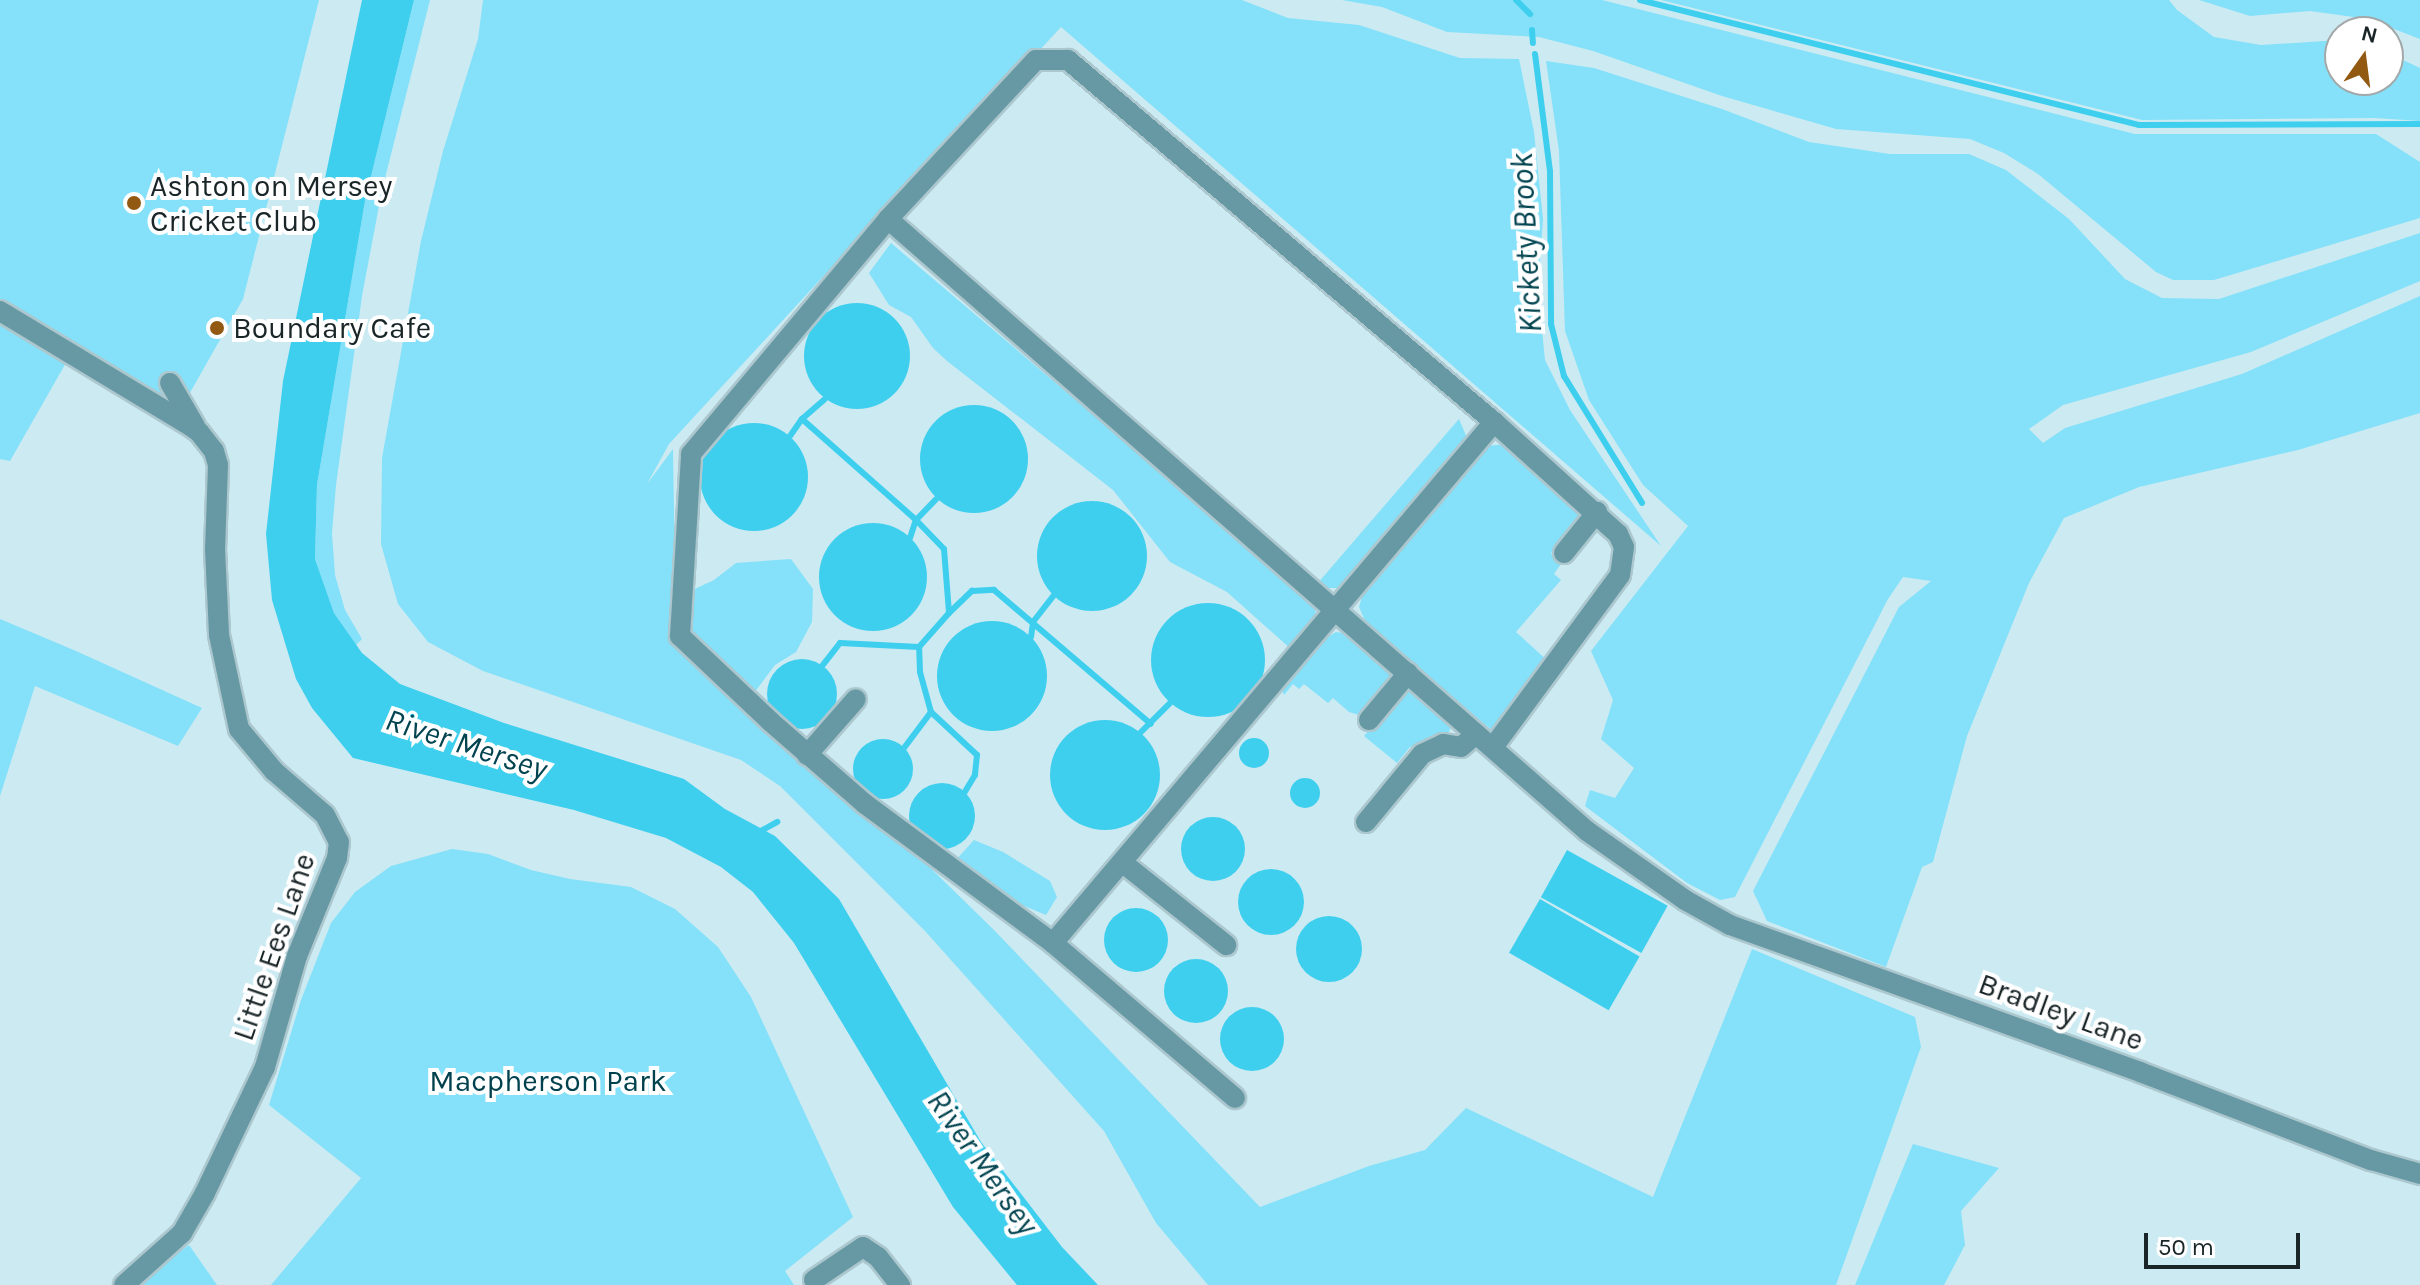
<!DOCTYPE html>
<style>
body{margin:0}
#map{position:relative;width:2420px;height:1285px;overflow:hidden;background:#cceaf2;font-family:Karla,sans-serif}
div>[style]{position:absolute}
.green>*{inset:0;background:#84e1f9}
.water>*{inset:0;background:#3fcfee;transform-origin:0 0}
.round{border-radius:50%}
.stream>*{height:6px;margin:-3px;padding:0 3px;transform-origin:3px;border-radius:3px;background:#3fcfee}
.roads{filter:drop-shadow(2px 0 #acc7ce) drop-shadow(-2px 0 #acc7ce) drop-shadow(0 2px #acc7ce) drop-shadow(0 -2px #acc7ce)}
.minor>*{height:20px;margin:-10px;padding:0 10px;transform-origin:10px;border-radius:10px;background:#6799a5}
.dots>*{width:22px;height:22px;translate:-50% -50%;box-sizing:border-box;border:4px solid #fff;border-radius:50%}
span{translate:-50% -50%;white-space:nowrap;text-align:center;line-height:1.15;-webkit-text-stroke:8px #fff;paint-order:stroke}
.poi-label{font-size:30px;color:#1a2528}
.left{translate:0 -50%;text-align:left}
.street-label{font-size:30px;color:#1a2528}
.park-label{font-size:30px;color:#00414e}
.water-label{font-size:32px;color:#024450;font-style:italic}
.north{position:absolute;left:2324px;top:16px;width:80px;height:80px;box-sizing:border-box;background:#fff;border:2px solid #a3a8a9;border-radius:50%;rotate:14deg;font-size:22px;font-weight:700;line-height:32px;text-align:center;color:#1a2528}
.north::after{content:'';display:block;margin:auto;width:28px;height:36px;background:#915912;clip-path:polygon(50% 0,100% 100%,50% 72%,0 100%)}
.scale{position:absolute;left:2144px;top:1233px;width:156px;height:36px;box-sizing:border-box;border:4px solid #1a2528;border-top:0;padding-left:10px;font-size:24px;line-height:28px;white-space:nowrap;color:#1a2528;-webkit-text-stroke:6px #fff;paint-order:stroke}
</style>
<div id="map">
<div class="green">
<i style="clip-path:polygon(0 0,319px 0,243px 299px,187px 398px,172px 405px,0 303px)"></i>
<i style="clip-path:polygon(414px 0,430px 0,382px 190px,362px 296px,336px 485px,332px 533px,335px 575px,345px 610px,362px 639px,356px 645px,334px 613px,315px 559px,317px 485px,365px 201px)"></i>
<i style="clip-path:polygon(483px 0,1242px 0,1288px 18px,1359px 25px,1460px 58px,1519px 59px,1534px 132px,1543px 219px,1538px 291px,1545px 360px,1570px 410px,1661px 546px,1061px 27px,877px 226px,864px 232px,669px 444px,647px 484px,673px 449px,676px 638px,908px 846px,994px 930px,1260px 1207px,1369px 1166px,1425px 1150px,1466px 1108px,1653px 1197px,1752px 949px,1915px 1017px,1921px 1047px,1836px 1285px,1208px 1285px,1156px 1223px,1104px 1131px,925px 931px,780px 786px,741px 760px,483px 671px,428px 642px,398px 604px,381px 544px,382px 458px,421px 241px,443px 151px,478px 39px)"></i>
<i style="clip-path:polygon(1342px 0,1602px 0,2135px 134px,2376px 134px,2420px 162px,2420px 218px,2214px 280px,2173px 280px,2156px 272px,2038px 174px,2004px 153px,1970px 139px,1836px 129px,1722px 96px,1593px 51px,1539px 37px,1447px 32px,1382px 7px)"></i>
<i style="clip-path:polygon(1661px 0,2169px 0,2177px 10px,2214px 37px,2261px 45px,2340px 40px,2340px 80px,2388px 80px,2388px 53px,2420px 68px,2420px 121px,2375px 118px,2142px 120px)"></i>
<i style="clip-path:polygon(2199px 0,2420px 0,2420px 39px,2368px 19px,2310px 11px,2250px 16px)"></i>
<i style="clip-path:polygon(1546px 61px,1594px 68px,1722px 109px,1809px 142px,1890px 154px,1969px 154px,2006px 170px,2069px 219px,2125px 279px,2162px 298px,2219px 299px,2420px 233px,2420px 281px,2251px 352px,2063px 405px,2029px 429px,2043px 443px,2065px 428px,2242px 374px,2420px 296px,2420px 413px,2298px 450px,2139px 487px,2064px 518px,2029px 583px,1967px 736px,1933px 862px,1922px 867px,1886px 967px,1767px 921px,1753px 891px,1899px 607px,1931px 581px,1903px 577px,1888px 599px,1735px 897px,1720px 900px,1687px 883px,1585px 806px,1590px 790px,1615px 798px,1634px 768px,1601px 739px,1613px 700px,1591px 651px,1688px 526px,1643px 485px,1589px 400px,1565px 331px,1559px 151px)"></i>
<i style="clip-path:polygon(891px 243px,1315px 603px,1316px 622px,1292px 650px,1227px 592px,1170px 562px,1113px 490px,947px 361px,933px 348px,911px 317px,889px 305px,869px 273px)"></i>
<i style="clip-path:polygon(0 321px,67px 361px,10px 461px,0 459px)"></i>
<i style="clip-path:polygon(1459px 419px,1470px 445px,1342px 588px,1327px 588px,1317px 584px)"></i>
<i style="clip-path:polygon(1507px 444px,1584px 507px,1583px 516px,1551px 553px,1561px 564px,1554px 574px,1561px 580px,1516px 632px,1550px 663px,1495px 733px,1366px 623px,1359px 607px,1363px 593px,1388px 559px,1486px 446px)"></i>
<i style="clip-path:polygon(791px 559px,813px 589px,812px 622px,796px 652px,775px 665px,751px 697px,685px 635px,686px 593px,714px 580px,736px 563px)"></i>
<i style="clip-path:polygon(0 619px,76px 651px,202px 708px,178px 746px,35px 686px,0 796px)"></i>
<i style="clip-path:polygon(1336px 632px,1349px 634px,1386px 663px,1391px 673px,1391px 682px,1370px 709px,1359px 715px,1349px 712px,1333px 698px,1328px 703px,1304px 684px,1299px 689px,1293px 684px,1284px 695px,1280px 685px,1323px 640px)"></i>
<i style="clip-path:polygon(1408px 690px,1417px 691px,1452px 723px,1449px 732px,1438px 741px,1410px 747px,1397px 763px,1364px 736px,1400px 694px)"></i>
<i style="clip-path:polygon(974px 840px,1003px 852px,1050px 881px,1057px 897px,1046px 915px,1017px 903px,956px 860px)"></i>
<i style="clip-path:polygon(452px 849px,488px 854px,531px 870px,570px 879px,631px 887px,675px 909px,718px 947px,751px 997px,853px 1217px,785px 1271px,794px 1285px,271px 1285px,361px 1178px,269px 1105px,301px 1000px,331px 923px,355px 892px,391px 866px)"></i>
<i style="clip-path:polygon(1913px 1144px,1999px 1168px,1961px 1211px,1965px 1245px,1944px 1285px,1855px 1285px)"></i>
<i style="clip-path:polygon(189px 1245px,217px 1285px,135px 1285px,148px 1272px)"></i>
</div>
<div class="water">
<i style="clip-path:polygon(362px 0,414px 0,365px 201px,317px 485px,315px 559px,334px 613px,362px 653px,400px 684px,504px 723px,684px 779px,725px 809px,775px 836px,839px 899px,981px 1142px,1062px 1247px,1098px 1285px,1017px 1285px,953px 1207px,794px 943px,753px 892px,721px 867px,666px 838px,574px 810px,353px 758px,312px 708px,296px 679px,272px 600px,266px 534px,283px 381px)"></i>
<i class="round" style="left:804px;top:303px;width:106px;height:106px"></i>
<i class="round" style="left:920px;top:405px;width:108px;height:108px"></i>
<i class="round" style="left:700px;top:423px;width:108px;height:108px"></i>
<i class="round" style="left:1037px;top:501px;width:110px;height:110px"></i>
<i class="round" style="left:819px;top:523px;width:108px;height:108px"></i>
<i class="round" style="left:1151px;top:603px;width:114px;height:114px"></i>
<i class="round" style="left:937px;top:621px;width:110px;height:110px"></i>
<i class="round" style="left:767px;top:659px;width:70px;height:70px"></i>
<i class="round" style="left:1050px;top:720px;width:110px;height:110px"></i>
<i class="round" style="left:1239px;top:738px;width:30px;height:30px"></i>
<i class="round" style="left:853px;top:739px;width:60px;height:60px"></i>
<i class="round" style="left:1290px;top:778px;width:30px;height:30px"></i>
<i class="round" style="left:909px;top:783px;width:66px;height:66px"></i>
<i class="round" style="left:1181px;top:817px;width:64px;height:64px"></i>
<i style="left:1567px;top:850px;width:115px;height:54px;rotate:29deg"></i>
<i class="round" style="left:1238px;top:869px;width:66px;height:66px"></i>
<i style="left:1540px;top:899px;width:115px;height:62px;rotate:30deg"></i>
<i class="round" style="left:1104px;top:908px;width:64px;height:64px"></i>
<i class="round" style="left:1296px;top:916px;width:66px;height:66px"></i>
<i class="round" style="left:1164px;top:959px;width:64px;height:64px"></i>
<i class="round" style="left:1220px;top:1007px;width:64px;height:64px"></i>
</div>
<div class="stream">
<i style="left:1516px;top:0;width:20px;rotate:45deg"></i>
<i style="left:1640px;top:0;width:514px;rotate:14.06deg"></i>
<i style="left:2139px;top:125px;width:281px;rotate:-0.2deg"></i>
<i style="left:1532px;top:30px;width:13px;rotate:86deg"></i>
<i style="left:1535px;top:54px;width:118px;rotate:82.7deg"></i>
<i style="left:1550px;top:171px;width:153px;rotate:89.6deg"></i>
<i style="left:1551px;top:324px;width:54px;rotate:76deg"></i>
<i style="left:1564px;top:376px;width:149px;rotate:58.4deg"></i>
<i style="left:802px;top:419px;width:152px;rotate:41.5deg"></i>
<i style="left:916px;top:520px;width:40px;rotate:46deg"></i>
<i style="left:944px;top:549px;width:64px;rotate:85.5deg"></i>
<i style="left:949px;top:613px;width:45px;rotate:131.4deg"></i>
<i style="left:919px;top:647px;width:79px;rotate:-177.1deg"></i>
<i style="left:840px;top:643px;width:28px;rotate:128deg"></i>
<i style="left:790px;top:436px;width:21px;rotate:-55deg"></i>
<i style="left:802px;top:419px;width:30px;rotate:-41deg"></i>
<i style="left:910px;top:538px;width:19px;rotate:-72deg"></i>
<i style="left:916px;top:520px;width:29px;rotate:-46deg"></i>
<i style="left:949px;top:613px;width:32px;rotate:-44deg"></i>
<i style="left:972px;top:591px;width:22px;rotate:-3deg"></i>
<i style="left:994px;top:590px;width:206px;rotate:40.5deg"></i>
<i style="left:1031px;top:637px;width:15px;rotate:-82deg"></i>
<i style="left:1033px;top:622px;width:34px;rotate:-52deg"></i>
<i style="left:931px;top:712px;width:63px;rotate:43.1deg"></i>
<i style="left:977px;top:755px;width:20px;rotate:96deg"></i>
<i style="left:975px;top:775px;width:21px;rotate:121deg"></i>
<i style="left:1140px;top:733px;width:42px;rotate:-45deg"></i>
<i style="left:904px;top:748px;width:45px;rotate:-53.1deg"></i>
<i style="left:931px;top:712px;width:41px;rotate:-105.4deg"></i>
<i style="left:920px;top:672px;width:25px;rotate:-92deg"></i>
<i style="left:759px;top:832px;width:21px;rotate:-29deg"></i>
</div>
<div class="roads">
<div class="minor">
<i style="left:888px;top:219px;width:929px;rotate:41.2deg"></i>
<i style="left:1587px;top:831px;width:120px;rotate:35.1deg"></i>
<i style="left:1685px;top:900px;width:51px;rotate:29.1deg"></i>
<i style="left:1730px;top:925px;width:436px;rotate:19.7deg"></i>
<i style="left:2140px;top:1072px;width:247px;rotate:20.9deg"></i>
<i style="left:2371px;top:1160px;width:51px;rotate:15.9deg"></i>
<i style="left:0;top:311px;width:217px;rotate:31.1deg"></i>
<i style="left:186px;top:423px;width:16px;rotate:35deg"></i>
<i style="left:199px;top:432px;width:24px;rotate:52deg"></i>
<i style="left:214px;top:451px;width:15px;rotate:74deg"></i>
<i style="left:218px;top:465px;width:84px;rotate:92deg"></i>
<i style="left:215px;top:549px;width:86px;rotate:87.3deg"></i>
<i style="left:219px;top:635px;width:96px;rotate:78deg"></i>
<i style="left:239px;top:729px;width:55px;rotate:50.2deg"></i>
<i style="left:274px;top:771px;width:67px;rotate:40.8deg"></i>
<i style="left:325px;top:815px;width:30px;rotate:63deg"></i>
<i style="left:339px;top:842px;width:16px;rotate:97deg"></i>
<i style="left:337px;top:858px;width:106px;rotate:112.2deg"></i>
<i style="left:297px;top:956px;width:116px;rotate:106.1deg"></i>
<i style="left:265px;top:1067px;width:140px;rotate:115.5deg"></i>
<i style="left:205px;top:1193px;width:46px;rotate:119.9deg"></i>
<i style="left:182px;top:1233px;width:78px;rotate:138.1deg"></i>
<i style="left:170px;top:383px;width:50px;rotate:59.8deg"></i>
<i style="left:1564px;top:553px;width:53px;rotate:-51.2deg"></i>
<i style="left:1369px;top:720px;width:61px;rotate:-50.3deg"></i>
<i style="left:807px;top:755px;width:74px;rotate:-48.8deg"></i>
<i style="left:1366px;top:822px;width:88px;rotate:-50.5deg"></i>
<i style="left:1422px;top:754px;width:23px;rotate:-25deg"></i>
<i style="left:1443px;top:744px;width:18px;rotate:9deg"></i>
<i style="left:1461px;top:747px;width:20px;rotate:-41deg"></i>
<i style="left:1123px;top:863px;width:132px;rotate:38.5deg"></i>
<i style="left:1053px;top:943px;width:683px;rotate:-49.75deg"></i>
<i style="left:1235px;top:1098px;width:239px;rotate:-139.6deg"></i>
<i style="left:1053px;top:943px;width:234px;rotate:-143.5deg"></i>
<i style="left:865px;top:804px;width:126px;rotate:-138.9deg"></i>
<i style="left:770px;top:721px;width:124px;rotate:-136.6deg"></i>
<i style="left:680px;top:636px;width:182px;rotate:-86.5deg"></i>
<i style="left:691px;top:454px;width:307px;rotate:-50deg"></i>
<i style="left:888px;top:219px;width:217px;rotate:-47.1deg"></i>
<i style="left:1036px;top:60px;width:32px"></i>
<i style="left:1068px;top:60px;width:559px;rotate:40.36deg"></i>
<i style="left:1494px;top:422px;width:167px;rotate:42.1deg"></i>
<i style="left:1618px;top:534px;width:14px;rotate:65deg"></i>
<i style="left:1624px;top:547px;width:28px;rotate:98deg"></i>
<i style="left:1620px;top:575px;width:214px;rotate:126.4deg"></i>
<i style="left:814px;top:1280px;width:59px;rotate:-34deg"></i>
<i style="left:863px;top:1247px;width:18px;rotate:34deg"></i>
<i style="left:878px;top:1257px;width:36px;rotate:52deg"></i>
</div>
</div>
<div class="dots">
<i style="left:134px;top:203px;background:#915912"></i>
<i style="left:217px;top:328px;background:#915912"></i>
</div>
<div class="poi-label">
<span class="left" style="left:150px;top:203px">Ashton on Mersey<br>Cricket Club</span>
<span class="left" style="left:233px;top:328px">Boundary Cafe</span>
</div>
<div class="street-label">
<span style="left:274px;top:947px;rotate:-71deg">Little Ees Lane</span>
<span style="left:2061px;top:1012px;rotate:20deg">Bradley Lane</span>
</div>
<div class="park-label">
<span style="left:548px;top:1081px">Macpherson Park</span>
</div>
<div class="water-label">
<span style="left:1527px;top:243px;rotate:-93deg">Kickety Brook</span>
<span style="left:466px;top:745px;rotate:18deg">River Mersey</span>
<span style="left:982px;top:1163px;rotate:55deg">River Mersey</span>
</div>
<div class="north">N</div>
<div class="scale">50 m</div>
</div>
